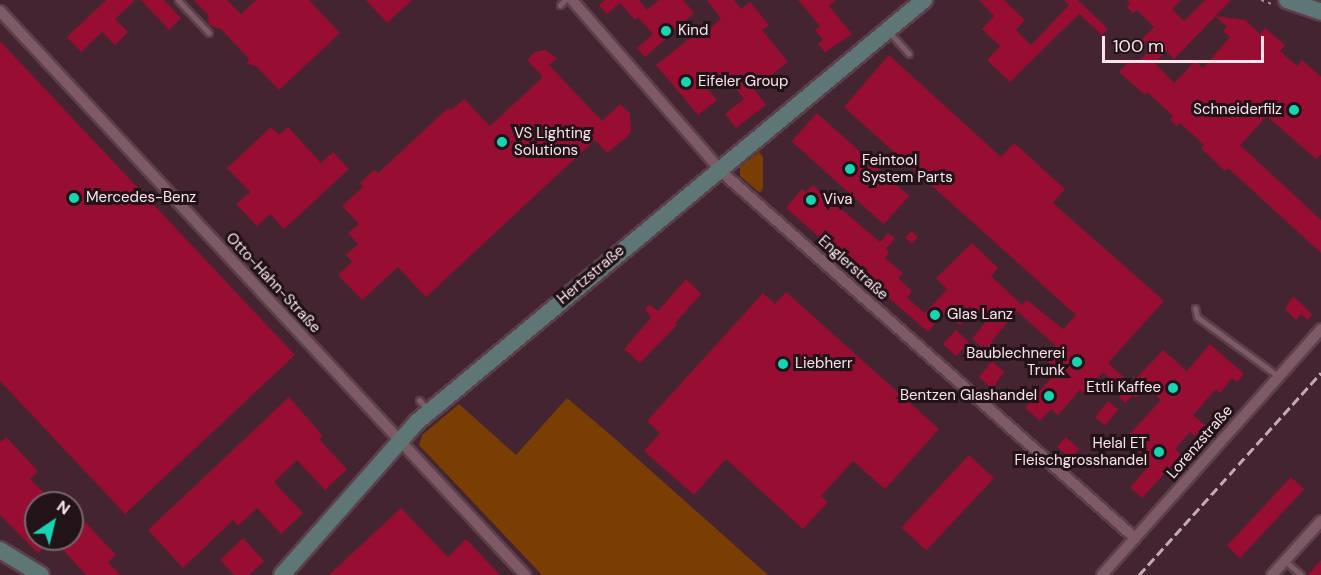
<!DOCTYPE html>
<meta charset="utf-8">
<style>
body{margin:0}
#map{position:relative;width:1321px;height:575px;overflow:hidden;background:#432430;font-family:"DM Sans",sans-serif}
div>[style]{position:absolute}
.green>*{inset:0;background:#7a3d03}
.building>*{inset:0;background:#980e32;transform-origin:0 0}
.path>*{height:2px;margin-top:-1px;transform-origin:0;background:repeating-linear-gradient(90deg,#a48b94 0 3px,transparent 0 7.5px)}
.roads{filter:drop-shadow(2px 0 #5b404b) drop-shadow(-2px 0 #5b404b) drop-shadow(0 2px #5b404b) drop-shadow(0 -2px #5b404b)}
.lane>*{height:5px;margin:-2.5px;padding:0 2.5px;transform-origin:2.5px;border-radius:2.5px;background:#7d5a66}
.street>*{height:10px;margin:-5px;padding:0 5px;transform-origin:5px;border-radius:5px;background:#7d5a66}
.secondary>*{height:16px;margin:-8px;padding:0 8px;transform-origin:8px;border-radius:8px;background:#5f7676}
.rail>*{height:3px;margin-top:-1.5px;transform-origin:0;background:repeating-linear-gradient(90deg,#c3abb4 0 9px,transparent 0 13.5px)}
.dots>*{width:16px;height:16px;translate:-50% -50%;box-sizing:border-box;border:3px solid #211318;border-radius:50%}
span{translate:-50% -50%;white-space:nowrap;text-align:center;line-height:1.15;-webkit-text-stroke:6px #211318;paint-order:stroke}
.poi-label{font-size:15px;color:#f9e4eb}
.left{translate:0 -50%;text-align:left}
.right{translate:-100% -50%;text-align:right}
.street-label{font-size:15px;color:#f9e4eb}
.north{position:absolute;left:24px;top:491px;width:60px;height:60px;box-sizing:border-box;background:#211318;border:2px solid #77676c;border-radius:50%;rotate:35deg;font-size:16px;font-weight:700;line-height:24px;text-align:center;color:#f9e4eb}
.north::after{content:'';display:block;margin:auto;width:21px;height:27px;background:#15d5b3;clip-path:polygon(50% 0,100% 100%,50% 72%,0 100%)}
.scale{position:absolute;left:1102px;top:36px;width:162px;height:27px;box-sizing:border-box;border:3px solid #f9e4eb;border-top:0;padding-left:8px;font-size:18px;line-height:21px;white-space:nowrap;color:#f9e4eb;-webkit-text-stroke:4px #211318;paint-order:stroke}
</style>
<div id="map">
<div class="green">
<i style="clip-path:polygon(759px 152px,763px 157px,763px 188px,760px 193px,740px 176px,740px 167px)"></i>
<i style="clip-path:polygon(567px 398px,613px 437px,768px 575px,542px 575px,419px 445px,422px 435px,459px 404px,516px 455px)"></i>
</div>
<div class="building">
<i style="clip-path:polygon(106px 0,135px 0,115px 19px,128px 32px,115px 45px,102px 32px,81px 52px,67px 37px)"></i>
<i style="clip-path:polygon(141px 0,164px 0,181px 18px,169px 30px)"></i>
<i style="clip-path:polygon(194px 0,227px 0,241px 14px,256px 0,309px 0,340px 33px,279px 90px,256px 66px,247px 64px,249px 59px,221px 29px,209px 25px,208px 15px)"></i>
<i style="clip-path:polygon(366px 0,412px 0,387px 23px)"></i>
<i style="clip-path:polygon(605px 0,639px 0,647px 10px,659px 0,683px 0,694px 13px,645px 57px,637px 48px,653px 34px,638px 17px,635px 20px,620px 3px,607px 14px,599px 5px)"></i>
<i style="clip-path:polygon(707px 0,734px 0,741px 9px,750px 2px,769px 25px,762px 30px,788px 62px,754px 89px,766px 105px,736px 128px,725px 114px,744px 99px,724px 74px,707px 88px,717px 100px,698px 115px,656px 65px,704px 27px,707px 31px,721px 19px)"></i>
<i style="clip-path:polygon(798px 0,836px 0,829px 6px,852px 34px,825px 52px,818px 44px,823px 40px,815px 30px,820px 26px)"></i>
<i style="clip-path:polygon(979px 0,1004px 0,1025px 20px,1016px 30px,1031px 45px,1069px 5px,1064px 0,1078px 0,1108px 29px,1102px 35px,1079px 14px,1010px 82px,987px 60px,1000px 46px,982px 29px,994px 16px)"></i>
<i style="clip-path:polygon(1127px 0,1181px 0,1172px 9px,1184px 21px,1205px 0,1231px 0,1174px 59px,1166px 51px,1155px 63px,1174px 83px,1195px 61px,1203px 68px,1230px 37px,1223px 31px,1227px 27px,1215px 16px,1245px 20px,1260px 34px,1265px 28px,1285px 45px,1280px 51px,1297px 66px,1302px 60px,1321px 77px,1321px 154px,1316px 159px,1267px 116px,1240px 145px,1321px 220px,1321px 253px,1228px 168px,1225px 171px,1201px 148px,1204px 145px,1180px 123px,1177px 126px,1170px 120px,1173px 116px,1147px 92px,1145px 95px,1119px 72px,1131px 59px,1136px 65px,1151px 48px,1142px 39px,1154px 27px,1137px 10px,1133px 13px,1127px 7px,1130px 3px)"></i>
<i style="clip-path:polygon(0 41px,295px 355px,125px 514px,0 381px)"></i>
<i style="clip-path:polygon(545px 50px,557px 58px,549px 65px,602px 121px,620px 104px,630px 113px,631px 131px,627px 137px,607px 153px,595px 140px,426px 297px,398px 267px,362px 300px,338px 275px,352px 262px,346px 255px,358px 244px,348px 233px,359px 224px,342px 206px,363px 187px,360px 183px,374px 170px,378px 173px,448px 108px,451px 110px,464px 99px,490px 126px,543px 77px,527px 60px,535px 52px)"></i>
<i style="clip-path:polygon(889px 55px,1001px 157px,1014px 143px,1065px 189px,1053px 203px,1164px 301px,1108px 363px,1131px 384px,1163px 350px,1187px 371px,1210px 344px,1244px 374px,1237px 382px,1232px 378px,1220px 393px,1216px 389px,1193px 415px,1205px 425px,1195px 436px,1190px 432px,1175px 449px,1181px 455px,1142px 498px,1130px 487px,1149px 466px,1140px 458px,1143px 455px,1125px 439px,1161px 400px,1147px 387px,1136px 398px,1133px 395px,1125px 403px,1119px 397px,1124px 392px,1103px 372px,1084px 393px,1080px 390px,1058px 415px,1051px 409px,1040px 421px,1025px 408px,1058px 370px,1044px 358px,1056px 346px,1017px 311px,991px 342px,1003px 353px,997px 360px,972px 339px,988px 319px,975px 308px,960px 325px,945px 313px,928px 332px,786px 208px,802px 189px,806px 192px,813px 185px,880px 242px,888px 233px,895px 238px,886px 249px,889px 252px,885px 258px,903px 273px,898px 278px,912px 291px,907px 298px,925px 313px,947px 289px,936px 278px,972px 243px,998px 268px,991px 276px,1022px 305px,1027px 300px,1063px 329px,1076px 315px,844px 107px)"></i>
<i style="left:817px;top:113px;width:124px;height:38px;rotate:42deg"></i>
<i style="clip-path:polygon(271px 127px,279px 135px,288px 127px,321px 163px,333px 152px,349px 169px,284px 229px,270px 214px,257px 226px,236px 204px,250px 192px,227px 168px)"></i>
<i style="left:911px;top:231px;width:9px;height:9px;rotate:41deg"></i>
<i style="clip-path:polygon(686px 279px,701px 294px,675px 323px,677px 325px,640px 363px,624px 349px,651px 318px,645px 308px,650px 305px,658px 311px)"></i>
<i style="clip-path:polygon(786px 292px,939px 429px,885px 489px,853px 461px,821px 496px,828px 502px,803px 529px,726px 459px,694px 495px,644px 451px,660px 433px,647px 421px,763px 293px,775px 304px)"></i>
<i style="clip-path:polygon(1293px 296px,1312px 314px,1308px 320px,1301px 314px,1296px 320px,1285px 309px)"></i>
<i style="left:956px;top:330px;width:18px;height:19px;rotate:43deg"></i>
<i style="clip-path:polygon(992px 361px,1004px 372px,992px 389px,979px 377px)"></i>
<i style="clip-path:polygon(289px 397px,323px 436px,319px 439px,347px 469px,325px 490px,297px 460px,274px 482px,303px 513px,281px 534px,257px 508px,238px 526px,233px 520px,183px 568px,148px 530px)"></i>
<i style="left:1108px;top:401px;width:13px;height:21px;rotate:39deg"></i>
<i style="clip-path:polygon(6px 437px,38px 471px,30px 479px,46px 495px,36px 503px,36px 539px,72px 539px,72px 532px,84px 521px,116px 555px,108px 562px,120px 575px,86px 575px,53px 539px,38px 553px,0 515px,0 442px)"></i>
<i style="left:1066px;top:437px;width:18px;height:13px;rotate:43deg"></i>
<i style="left:969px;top:455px;width:34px;height:99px;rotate:43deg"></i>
<i style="left:1291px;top:477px;width:18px;height:94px;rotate:43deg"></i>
<i style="clip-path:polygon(401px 508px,448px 557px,466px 539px,500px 575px,329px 575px)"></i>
<i style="clip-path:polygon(243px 538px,264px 561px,249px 575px,234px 575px,220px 560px)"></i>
<i style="clip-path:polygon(1321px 560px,1321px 575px,1308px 575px)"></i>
</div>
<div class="path">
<i style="left:1261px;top:0;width:15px;rotate:20deg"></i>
</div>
<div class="roads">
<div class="lane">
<i style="left:178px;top:0;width:45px;rotate:46.8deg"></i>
<i style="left:560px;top:5px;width:7px;rotate:-45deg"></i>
<i style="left:890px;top:33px;width:28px;rotate:48deg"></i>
<i style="left:1195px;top:308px;width:9px;rotate:77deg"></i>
<i style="left:1197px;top:317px;width:100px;rotate:36.1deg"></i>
<i style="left:419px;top:400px;width:13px;rotate:48deg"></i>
<i style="left:1285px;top:561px;width:21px;rotate:41deg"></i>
</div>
<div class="street">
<i style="left:572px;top:0;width:231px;rotate:48.9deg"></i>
<i style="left:724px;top:174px;width:549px;rotate:41.53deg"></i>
<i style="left:0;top:11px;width:771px;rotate:47.05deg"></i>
<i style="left:1102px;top:575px;width:329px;rotate:-48.3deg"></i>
<i style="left:1272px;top:575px;width:73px;rotate:-47.8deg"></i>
</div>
<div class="secondary">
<i style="left:1287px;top:0;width:36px;rotate:19deg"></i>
<i style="left:0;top:550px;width:48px;rotate:31.4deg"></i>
<i style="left:282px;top:575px;width:204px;rotate:-48.6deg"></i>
<i style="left:417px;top:422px;width:660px;rotate:-39.77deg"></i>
</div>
</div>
<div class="rail">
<i style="left:1139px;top:575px;width:272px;rotate:-48deg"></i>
</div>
<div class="dots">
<i style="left:666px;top:31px;background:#15d5b3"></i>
<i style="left:686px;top:82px;background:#15d5b3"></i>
<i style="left:1294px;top:110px;background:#15d5b3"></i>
<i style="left:502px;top:142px;background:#15d5b3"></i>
<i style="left:850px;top:169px;background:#15d5b3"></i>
<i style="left:74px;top:198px;background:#15d5b3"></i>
<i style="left:811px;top:200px;background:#15d5b3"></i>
<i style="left:935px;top:315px;background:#15d5b3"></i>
<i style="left:1077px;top:362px;background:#15d5b3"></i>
<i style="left:783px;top:364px;background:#15d5b3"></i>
<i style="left:1173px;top:388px;background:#15d5b3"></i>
<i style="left:1049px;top:396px;background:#15d5b3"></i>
<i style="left:1159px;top:452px;background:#15d5b3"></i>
</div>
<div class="poi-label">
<span class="left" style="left:678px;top:31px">Kind</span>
<span class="left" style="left:698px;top:82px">Eifeler Group</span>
<span class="right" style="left:1282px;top:110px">Schneiderfilz</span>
<span class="left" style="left:514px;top:142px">VS Lighting<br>Solutions</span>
<span class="left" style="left:862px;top:169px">Feintool<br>System Parts</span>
<span class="left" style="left:86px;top:198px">Mercedes-Benz</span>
<span class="left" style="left:823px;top:200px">Viva</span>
<span class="left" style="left:947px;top:315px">Glas Lanz</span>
<span class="right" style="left:1065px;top:362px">Baublechnerei<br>Trunk</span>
<span class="left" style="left:795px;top:364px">Liebherr</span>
<span class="right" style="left:1161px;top:388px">Ettli Kaffee</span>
<span class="right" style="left:1037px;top:396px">Bentzen Glashandel</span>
<span class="right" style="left:1147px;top:452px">Helal ET<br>Fleischgrosshandel</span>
</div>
<div class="street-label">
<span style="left:853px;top:268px;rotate:42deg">Englerstraße</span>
<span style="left:591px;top:275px;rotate:-40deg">Hertzstraße</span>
<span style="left:273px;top:283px;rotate:47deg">Otto-Hahn-Straße</span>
<span style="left:1200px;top:442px;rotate:-49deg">Lorenzstraße</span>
</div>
<div class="north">N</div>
<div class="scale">100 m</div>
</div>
